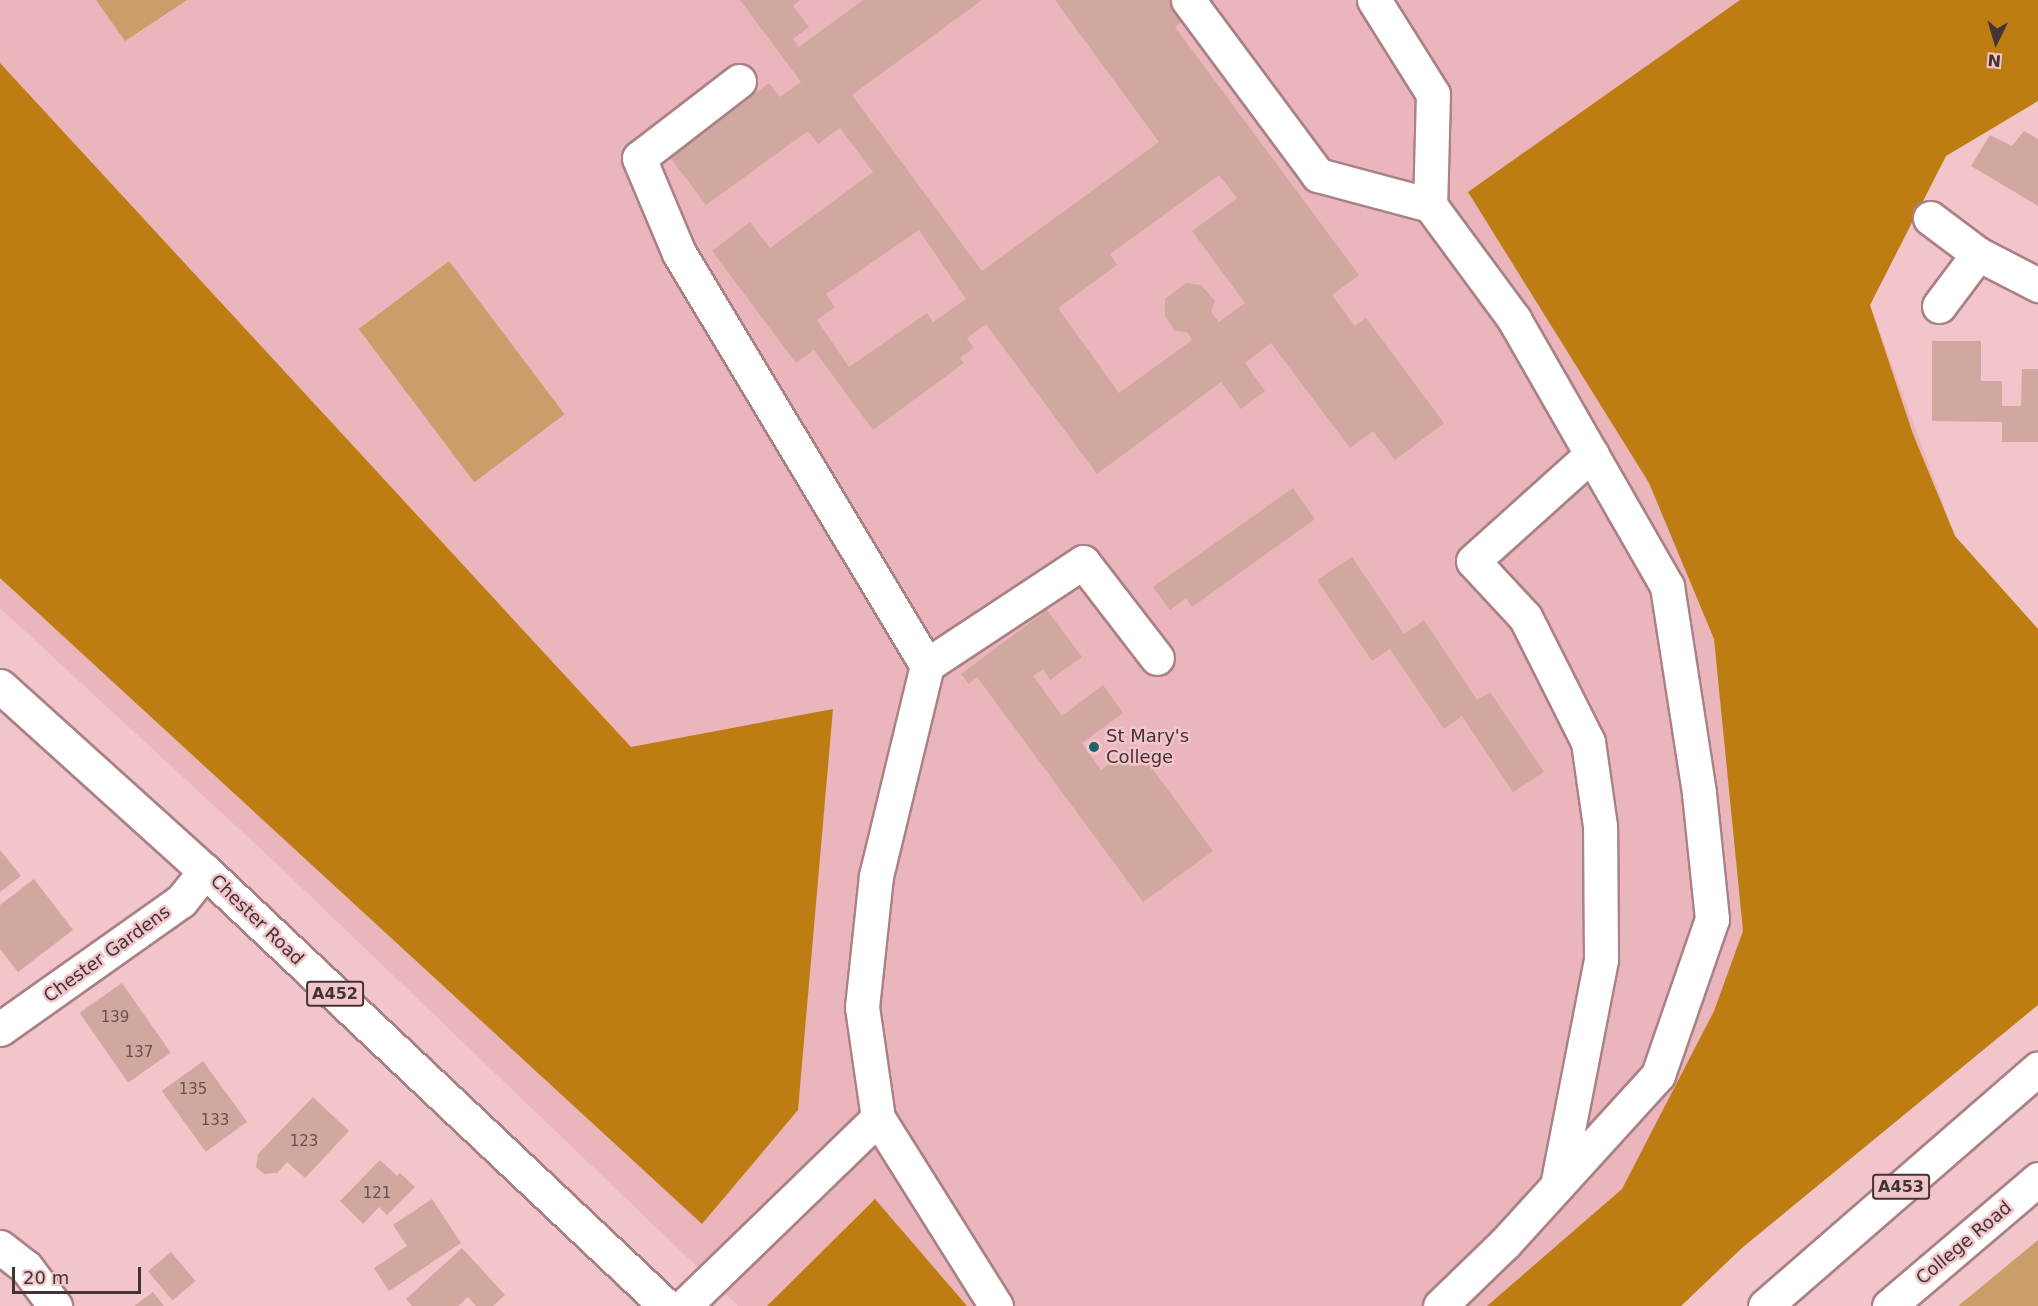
<!DOCTYPE html>
<style>
body{margin:0}
#map{position:relative;width:2038px;height:1306px;overflow:hidden;background:#f1c5c9;font-family:"DejaVu Sans",sans-serif}
div>[style]{position:absolute}
.built>*{inset:0;background:#eab6bc}
.green>*{inset:0;background:#c99e6a;transform-origin:0 0}
.forest>*{inset:0;background:#be7d13}
.building>*{inset:0;background:#d1a89f;transform-origin:0 0}
.roads{filter:drop-shadow(2px 0 #aa8185) drop-shadow(-2px 0 #aa8185) drop-shadow(0 2px #aa8185) drop-shadow(0 -2px #aa8185)}
.minor>*{height:33px;margin:-16.5px;padding:0 16.5px;transform-origin:16.5px;border-radius:16.5px;background:#fff}
.major>*{height:33px;margin:-16.5px;padding:0 16.5px;transform-origin:16.5px;border-radius:16.5px;background:#fff}
.highway>*{height:33px;margin:-16.5px;padding:0 16.5px;transform-origin:16.5px;border-radius:16.5px;background:#fff}
.dots>*{width:16px;height:16px;translate:-50% -50%;box-sizing:border-box;border:3px solid #f1c5c9;border-radius:50%}
span{translate:-50% -50%;white-space:nowrap;text-align:center;line-height:1.15;-webkit-text-stroke:5px #f1c5c9;paint-order:stroke}
.number-label{font-size:15px;color:#67504f}
.number-label span{-webkit-text-stroke-width:0}
.shield-label span{padding:2px 4px;background:#f1c5c9;border:2px solid;border-radius:4px;-webkit-text-stroke-width:0}
.shield-label{font-size:16px;color:#443334;font-weight:700}
.poi-label{font-size:18px;color:#443334}
.left{translate:0 -50%;text-align:left}
.street-label{font-size:18px;color:#443334}
.north{position:absolute;left:1966px;top:12px;width:60px;height:60px;-webkit-text-stroke:4px #f1c5c9;paint-order:stroke;rotate:185deg;font-size:16px;font-weight:700;line-height:24px;text-align:center;color:#443334}
.north::after{content:'';display:block;margin:auto;width:21px;height:27px;background:#443334;clip-path:polygon(50% 0,100% 100%,50% 72%,0 100%)}
.scale{position:absolute;left:12px;top:1267px;width:129px;height:27px;box-sizing:border-box;border:3px solid #443334;border-top:0;padding-left:8px;font-size:18px;line-height:21px;white-space:nowrap;color:#443334;-webkit-text-stroke:4px #f1c5c9;paint-order:stroke}
</style>
<div id="map">
<div class="built">
<i style="clip-path:polygon(0 0,2038px 0,2038px 101px,1946px 156px,1870px 305px,1955px 536px,2038px 629px,2038px 1005px,1743px 1247px,1681px 1306px,738px 1306px,277px 864px,0 608px)"></i>
</div>
<div class="green">
<i style="clip-path:polygon(96px 0,187px 0,125px 41px)"></i>
<i style="left:449px;top:261px;width:192px;height:113px;rotate:53deg"></i>
<i style="clip-path:polygon(2038px 1240px,2038px 1306px,1958px 1306px,1974px 1293px)"></i>
</div>
<div class="forest">
<i style="clip-path:polygon(1740px 0,2038px 0,2038px 101px,1946px 156px,1870px 305px,1913px 434px,1955px 536px,2038px 629px,2038px 1005px,1743px 1247px,1681px 1306px,1487px 1306px,1622px 1189px,1714px 1011px,1743px 931px,1714px 639px,1649px 483px,1468px 192px)"></i>
<i style="clip-path:polygon(0 63px,631px 747px,833px 709px,798px 1110px,702px 1224px,0 578px)"></i>
<i style="clip-path:polygon(875px 1199px,967px 1306px,767px 1306px)"></i>
</div>
<div class="building">
<i style="clip-path:polygon(evenodd,740px 0,800px 0,793px 6px,809px 27px,793px 39px,799px 47px,863px 0,982px 0,852px 95px,982px 271px,1159px 142px,1055px 0,1179px 0,1191px 16px,1175px 27px,1359px 275px,1332px 295px,1355px 326px,1366px 318px,1444px 423px,1395px 460px,1373px 431px,1350px 448px,1271px 343px,1245px 363px,1265px 391px,1241px 409px,1221px 382px,1097px 474px,986px 324px,967px 338px,974px 348px,960px 358px,964px 363px,873px 430px,814px 350px,796px 363px,712px 251px,750px 222px,770px 248px,873px 172px,840px 128px,818px 144px,808px 131px,706px 205px,669px 156px,769px 83px,780px 97px,801px 82px,740px 0,1219px 175px,1237px 198px,1192px 231px,1245px 303px,1219px 322px,1211px 312px,1215px 301px,1201px 285px,1186px 283px,1165px 299px,1165px 316px,1175px 331px,1187px 332px,1192px 340px,1119px 393px,1058px 308px,1117px 265px,1110px 254px,1219px 175px,740px 0,919px 230px,966px 299px,933px 322px,927px 313px,849px 367px,817px 320px,835px 307px,826px 294px,919px 230px)"></i>
<i style="clip-path:polygon(2024px 131px,2038px 139px,2038px 206px,1971px 166px,1990px 135px,2012px 146px)"></i>
<i style="clip-path:polygon(1932px 341px,1981px 341px,1981px 381px,2002px 381px,2002px 406px,2021px 406px,2022px 369px,2038px 369px,2038px 442px,2002px 442px,2002px 422px,1932px 421px)"></i>
<i style="clip-path:polygon(1293px 488px,1315px 519px,1192px 607px,1186px 598px,1170px 610px,1153px 587px)"></i>
<i style="clip-path:polygon(1352px 557px,1404px 634px,1424px 620px,1477px 700px,1490px 692px,1544px 772px,1513px 792px,1462px 716px,1444px 729px,1390px 649px,1372px 661px,1317px 580px)"></i>
<i style="clip-path:polygon(1047px 610px,1082px 657px,1050px 680px,1043px 669px,1033px 676px,1062px 716px,1103px 685px,1123px 713px,1082px 743px,1101px 770px,1135px 745px,1213px 851px,1143px 902px,977px 677px,969px 684px,961px 674px)"></i>
<i style="clip-path:polygon(0 850px,21px 876px,0 892px)"></i>
<i style="clip-path:polygon(34px 879px,73px 930px,18px 972px,0 949px,0 905px)"></i>
<i style="left:122px;top:983px;width:85px;height:52px;rotate:55deg"></i>
<i style="left:203px;top:1061px;width:75px;height:51px;rotate:54deg"></i>
<i style="clip-path:polygon(313px 1097px,349px 1131px,305px 1178px,287px 1162px,277px 1173px,264px 1174px,256px 1167px,258px 1154px)"></i>
<i style="clip-path:polygon(380px 1160px,397px 1176px,400px 1173px,415px 1187px,387px 1215px,379px 1207px,363px 1224px,340px 1201px)"></i>
<i style="clip-path:polygon(432px 1199px,461px 1243px,389px 1291px,374px 1268px,407px 1246px,393px 1225px)"></i>
<i style="clip-path:polygon(462px 1248px,505px 1295px,493px 1306px,476px 1306px,468px 1297px,458px 1306px,412px 1306px,406px 1299px)"></i>
<i style="left:171px;top:1252px;width:38px;height:30px;rotate:50deg"></i>
<i style="clip-path:polygon(153px 1292px,164px 1306px,134px 1306px)"></i>
</div>
<div class="roads">
<div class="minor">
<i style="left:1188px;top:0;width:218px;rotate:53.4deg"></i>
<i style="left:1318px;top:175px;width:116px;rotate:15deg"></i>
<i style="left:1374px;top:0;width:111px;rotate:57.9deg"></i>
<i style="left:1433px;top:94px;width:111px;rotate:91.5deg"></i>
<i style="left:1430px;top:205px;width:142px;rotate:53.6deg"></i>
<i style="left:1514px;top:319px;width:308px;rotate:60.2deg"></i>
<i style="left:1667px;top:586px;width:209px;rotate:81.2deg"></i>
<i style="left:1699px;top:793px;width:127px;rotate:84.1deg"></i>
<i style="left:1712px;top:919px;width:165px;rotate:109.1deg"></i>
<i style="left:1658px;top:1075px;width:229px;rotate:132.3deg"></i>
<i style="left:1504px;top:1244px;width:89px;rotate:135.9deg"></i>
<i style="left:739px;top:81px;width:126px;rotate:142.4deg"></i>
<i style="left:639px;top:158px;width:103px;rotate:67.2deg"></i>
<i style="left:679px;top:253px;width:481px;rotate:59deg"></i>
<i style="left:1930px;top:218px;width:60px;rotate:36.9deg"></i>
<i style="left:1978px;top:254px;width:68px;rotate:27.3deg"></i>
<i style="left:1939px;top:306px;width:65px;rotate:-53.1deg"></i>
<i style="left:0;top:1029px;width:222px;rotate:-35.3deg"></i>
<i style="left:181px;top:901px;width:38px;rotate:-51deg"></i>
<i style="left:878px;top:1118px;width:112px;rotate:-98.2deg"></i>
<i style="left:862px;top:1007px;width:132px;rotate:-83.9deg"></i>
<i style="left:876px;top:876px;width:217px;rotate:-76.4deg"></i>
<i style="left:927px;top:665px;width:187px;rotate:-33.4deg"></i>
<i style="left:1083px;top:562px;width:121px;rotate:52.4deg"></i>
<i style="left:1557px;top:1186px;width:231px;rotate:-79deg"></i>
<i style="left:1601px;top:959px;width:133px;rotate:-90.4deg"></i>
<i style="left:1600px;top:826px;width:85px;rotate:-98.1deg"></i>
<i style="left:1588px;top:742px;width:140px;rotate:-116.7deg"></i>
<i style="left:1525px;top:617px;width:76px;rotate:-132.9deg"></i>
<i style="left:1473px;top:561px;width:160px;rotate:-42deg"></i>
<i style="left:0;top:1247px;width:33px;rotate:38deg"></i>
<i style="left:26px;top:1267px;width:49px;rotate:53.4deg"></i>
<i style="left:684px;top:1306px;width:270px;rotate:-44.1deg"></i>
<i style="left:878px;top:1118px;width:222px;rotate:57.9deg"></i>
</div>
<div class="major">
<i style="left:1765px;top:1306px;width:362px;rotate:-41deg"></i>
<i style="left:1889px;top:1306px;width:196px;rotate:-40.4deg"></i>
</div>
<div class="highway">
<i style="left:0;top:686px;width:276px;rotate:42.1deg"></i>
<i style="left:205px;top:871px;width:634px;rotate:43.34deg"></i>
</div>
</div>
<div class="dots">
<i style="left:1094px;top:747px;background:#1a6765"></i>
</div>
<div class="number-label">
<span style="left:115px;top:1018px">139</span>
<span style="left:139px;top:1053px">137</span>
<span style="left:193px;top:1090px">135</span>
<span style="left:215px;top:1121px">133</span>
<span style="left:304px;top:1142px">123</span>
<span style="left:377px;top:1194px">121</span>
</div>
<div class="shield-label">
<span style="left:335px;top:994px">A452</span>
<span style="left:1901px;top:1187px">A453</span>
</div>
<div class="poi-label">
<span class="left" style="left:1106px;top:747px">St Mary's<br>College</span>
</div>
<div class="street-label">
<span style="left:257px;top:920px;rotate:44deg">Chester Road</span>
<span style="left:107px;top:954px;rotate:-36deg">Chester Gardens</span>
<span style="left:1964px;top:1243px;rotate:-40deg">College Road</span>
</div>
<div class="north">N</div>
<div class="scale">20 m</div>
</div>
